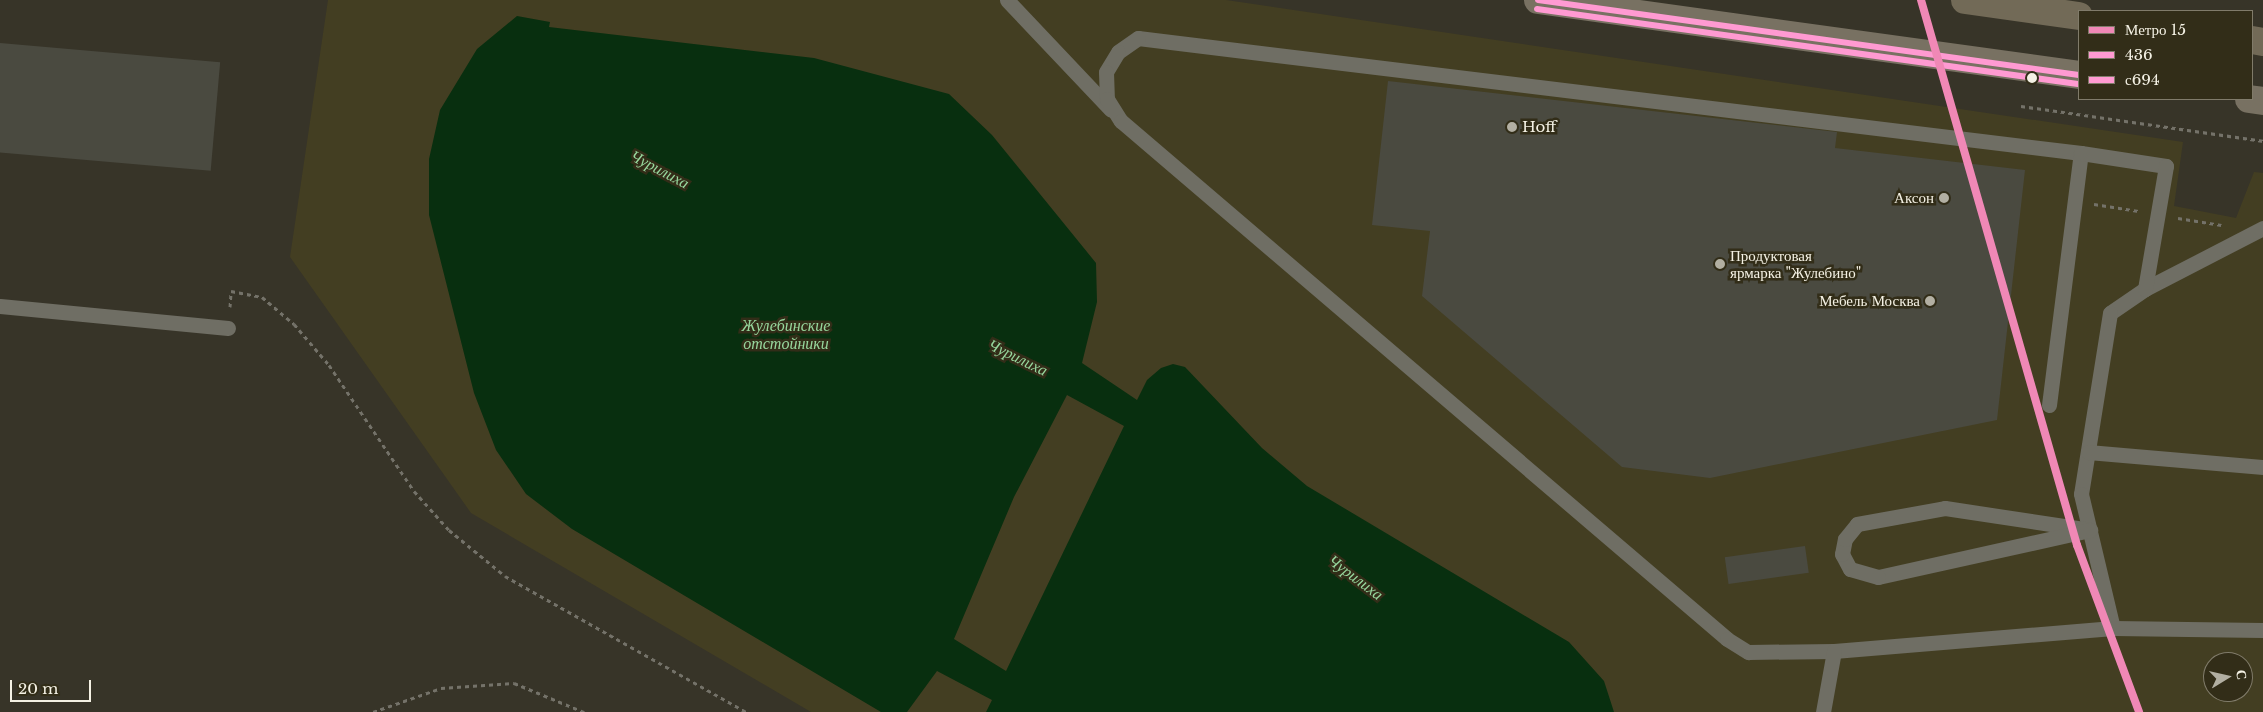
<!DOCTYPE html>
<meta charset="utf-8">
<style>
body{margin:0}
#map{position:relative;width:2263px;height:712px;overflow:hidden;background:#373428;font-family:"Libre Baskerville",serif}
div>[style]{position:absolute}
.built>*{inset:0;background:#433e22}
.water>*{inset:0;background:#082f0f}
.building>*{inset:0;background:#4a4a40;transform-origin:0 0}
.path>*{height:3px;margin-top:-1.5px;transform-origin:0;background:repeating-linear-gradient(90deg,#747269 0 4px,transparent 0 8px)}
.lane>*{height:15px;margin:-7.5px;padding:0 7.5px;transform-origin:7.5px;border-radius:7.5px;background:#6f6e64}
.primary>*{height:28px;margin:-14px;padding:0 14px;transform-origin:14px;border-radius:14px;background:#787162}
.highway>*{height:28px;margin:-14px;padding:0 14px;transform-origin:14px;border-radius:14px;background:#726a57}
.bus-1>*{height:6px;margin:-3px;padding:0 3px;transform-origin:3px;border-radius:3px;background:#ff9ad2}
.bus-2>*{height:6px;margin:-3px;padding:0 3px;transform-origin:3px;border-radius:3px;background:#ff9ad2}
.metro-1>*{height:8px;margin:-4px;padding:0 4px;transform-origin:4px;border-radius:4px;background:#f088b6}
.dots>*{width:14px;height:14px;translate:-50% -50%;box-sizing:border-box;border:2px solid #322d18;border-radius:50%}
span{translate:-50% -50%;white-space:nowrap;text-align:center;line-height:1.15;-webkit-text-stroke:5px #322d18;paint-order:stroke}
.poi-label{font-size:15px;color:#f4f1e4}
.left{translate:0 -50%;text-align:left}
.right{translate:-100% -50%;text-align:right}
.water-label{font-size:16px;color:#97d79d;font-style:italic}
.legend{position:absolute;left:2078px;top:10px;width:175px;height:90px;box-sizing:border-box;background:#322d18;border:1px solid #807b6a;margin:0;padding:6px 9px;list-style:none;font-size:15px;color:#f4f1e4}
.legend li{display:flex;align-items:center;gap:10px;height:25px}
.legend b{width:25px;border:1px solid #807b6a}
.north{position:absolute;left:2203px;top:652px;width:50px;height:50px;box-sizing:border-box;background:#322d18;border:1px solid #807b6a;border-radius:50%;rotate:81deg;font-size:14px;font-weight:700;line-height:20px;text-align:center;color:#f4f1e4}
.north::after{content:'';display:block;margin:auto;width:18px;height:22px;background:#b2afa2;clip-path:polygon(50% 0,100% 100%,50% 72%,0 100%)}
.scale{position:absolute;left:10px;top:680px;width:81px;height:22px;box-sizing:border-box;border:2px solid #f4f1e4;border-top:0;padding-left:6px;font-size:15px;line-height:18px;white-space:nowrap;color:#f4f1e4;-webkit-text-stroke:4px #322d18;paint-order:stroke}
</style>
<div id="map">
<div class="built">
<i style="clip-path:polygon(evenodd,328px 0,1226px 0,2183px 142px,2174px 206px,2236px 218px,2254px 172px,2263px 173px,2263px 712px,811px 712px,471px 513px,290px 257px,328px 0,2213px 662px,2243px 662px,2243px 692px,2213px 692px,2213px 662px)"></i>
</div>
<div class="water">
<i style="clip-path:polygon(evenodd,517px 16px,550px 22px,549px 27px,814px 58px,949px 94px,992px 135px,1096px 263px,1097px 302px,1082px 363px,1137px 400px,1147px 380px,1161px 368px,1173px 364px,1185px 367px,1262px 448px,1307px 486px,1569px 642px,1604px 681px,1614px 712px,986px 712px,992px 700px,937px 671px,907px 712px,881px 712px,572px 529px,526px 494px,496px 450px,474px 393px,429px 215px,429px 159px,440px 110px,477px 49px,517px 16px,1067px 395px,1124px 426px,1006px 671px,954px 639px,1014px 497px,1067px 395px)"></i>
</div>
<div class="building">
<i style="left:0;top:43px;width:221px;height:109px;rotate:5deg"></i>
<i style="clip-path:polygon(1388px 81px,1837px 132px,1835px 148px,2025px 170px,1997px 420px,1710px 478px,1622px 467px,1422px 296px,1430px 231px,1372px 225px)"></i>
<i style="left:1805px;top:546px;width:27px;height:81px;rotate:82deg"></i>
</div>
<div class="path">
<i style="left:2021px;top:106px;width:245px;rotate:8.2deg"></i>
<i style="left:2094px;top:204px;width:45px;rotate:9deg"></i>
<i style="left:2178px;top:218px;width:44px;rotate:9.2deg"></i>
<i style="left:230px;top:307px;width:16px;rotate:-86deg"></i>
<i style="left:231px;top:291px;width:32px;rotate:11deg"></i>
<i style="left:262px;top:297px;width:42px;rotate:40.2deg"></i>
<i style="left:294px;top:324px;width:54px;rotate:49.5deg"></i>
<i style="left:329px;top:365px;width:152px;rotate:56deg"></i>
<i style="left:414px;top:491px;width:52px;rotate:48.1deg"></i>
<i style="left:449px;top:530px;width:72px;rotate:39.4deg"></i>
<i style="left:505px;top:576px;width:277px;rotate:29.4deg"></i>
<i style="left:373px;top:712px;width:72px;rotate:-19.4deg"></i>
<i style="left:441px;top:688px;width:73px;rotate:-3.9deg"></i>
<i style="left:514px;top:683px;width:76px;rotate:22.5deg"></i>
</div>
<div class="lane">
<i style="left:1007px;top:0;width:151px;rotate:46.6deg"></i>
<i style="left:2081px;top:153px;width:950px;rotate:-173.05deg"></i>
<i style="left:1138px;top:38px;width:24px;rotate:145deg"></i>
<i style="left:1118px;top:52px;width:23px;rotate:121deg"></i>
<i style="left:1106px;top:72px;width:27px;rotate:88deg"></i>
<i style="left:1107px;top:99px;width:26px;rotate:58deg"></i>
<i style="left:1121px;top:121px;width:797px;rotate:40.52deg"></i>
<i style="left:1727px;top:639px;width:25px;rotate:32deg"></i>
<i style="left:1748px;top:652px;width:86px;rotate:-0.7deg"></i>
<i style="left:1834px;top:651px;width:280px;rotate:-4.7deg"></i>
<i style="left:2263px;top:228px;width:133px;rotate:152.7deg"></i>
<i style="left:2145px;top:289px;width:42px;rotate:145.6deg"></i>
<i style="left:2110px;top:313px;width:183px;rotate:99.1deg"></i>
<i style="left:2081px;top:494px;width:138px;rotate:76.6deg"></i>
<i style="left:2113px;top:628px;width:150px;rotate:0.8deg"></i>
<i style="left:0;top:306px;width:229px;rotate:5.5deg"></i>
<i style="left:2049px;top:405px;width:254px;rotate:-82.8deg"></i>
<i style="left:2081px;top:153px;width:86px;rotate:8.7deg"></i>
<i style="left:2166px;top:166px;width:125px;rotate:99.7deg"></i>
<i style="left:2088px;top:452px;width:176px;rotate:4.9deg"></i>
<i style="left:1945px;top:508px;width:147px;rotate:8.6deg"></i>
<i style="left:2090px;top:530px;width:217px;rotate:167.5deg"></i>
<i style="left:1878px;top:577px;width:29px;rotate:-164deg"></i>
<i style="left:1850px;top:569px;width:17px;rotate:-118deg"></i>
<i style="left:1842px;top:554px;width:15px;rotate:-79deg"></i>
<i style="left:1845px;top:539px;width:19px;rotate:-51deg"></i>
<i style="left:1857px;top:524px;width:89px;rotate:-10.3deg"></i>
<i style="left:1823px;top:712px;width:62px;rotate:-79.8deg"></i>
</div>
<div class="primary">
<i style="left:1538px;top:0;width:546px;rotate:7.89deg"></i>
<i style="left:2249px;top:99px;width:14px;rotate:8deg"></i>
</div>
<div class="highway">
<i style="left:1965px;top:0;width:115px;rotate:8deg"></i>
<i style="left:2252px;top:40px;width:11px;rotate:10deg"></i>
</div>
<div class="bus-1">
<i style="left:1538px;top:0;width:546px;rotate:7.89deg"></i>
</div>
<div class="bus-2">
<i style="left:1537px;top:9px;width:546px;rotate:7.89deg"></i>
</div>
<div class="metro-1">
<i style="left:1921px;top:0;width:567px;rotate:74.03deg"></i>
<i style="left:2077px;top:545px;width:178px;rotate:69.6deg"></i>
</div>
<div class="dots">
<i style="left:2032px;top:78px;background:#f4f1e4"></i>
<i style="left:1512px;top:127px;background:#b2afa2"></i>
<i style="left:1944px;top:198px;background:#b2afa2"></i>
<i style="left:1720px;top:264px;background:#b2afa2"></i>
<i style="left:1930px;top:301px;background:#b2afa2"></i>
</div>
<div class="poi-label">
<span class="left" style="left:1522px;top:127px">Hoff</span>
<span class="right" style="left:1934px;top:198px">Аксон</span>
<span class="left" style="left:1730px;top:264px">Продуктовая<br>ярмарка "Жулебино"</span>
<span class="right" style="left:1920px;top:301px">Мебель Москва</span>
</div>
<div class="water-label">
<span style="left:660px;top:169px;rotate:28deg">Чурилиха</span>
<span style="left:786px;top:334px">Жулебинские<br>отстойники</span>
<span style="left:1018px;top:357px;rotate:26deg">Чурилиха</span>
<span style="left:1356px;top:577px;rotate:37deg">Чурилиха</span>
</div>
<ul class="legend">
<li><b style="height:6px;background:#f088b6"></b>Метро 15</li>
<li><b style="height:6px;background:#ff9ad2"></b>436</li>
<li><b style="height:6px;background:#ff9ad2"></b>с694</li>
</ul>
<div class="north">С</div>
<div class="scale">20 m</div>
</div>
